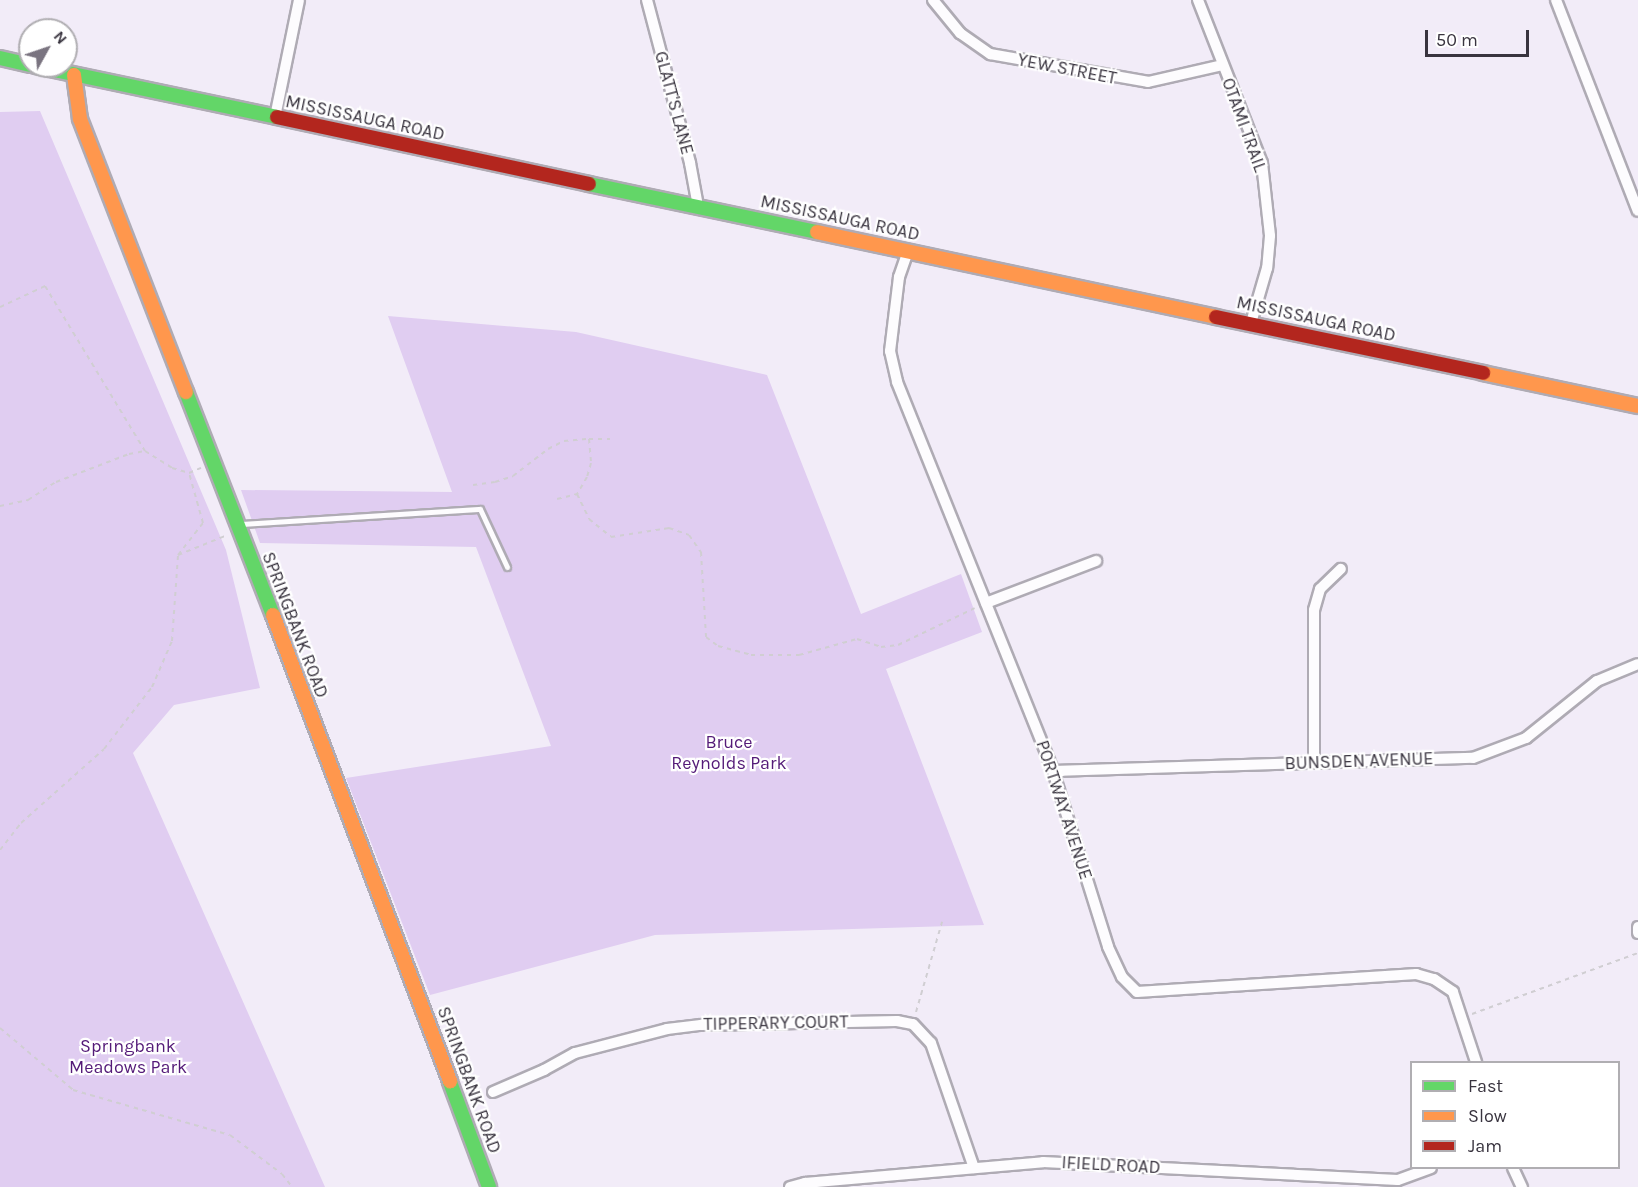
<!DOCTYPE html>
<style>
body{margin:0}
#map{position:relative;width:1638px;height:1187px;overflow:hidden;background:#f2ecf8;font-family:Karla,sans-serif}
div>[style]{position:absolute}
.green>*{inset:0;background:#e0cdf1}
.path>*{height:2px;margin-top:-1px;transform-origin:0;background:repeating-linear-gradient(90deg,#d0ced2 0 4.5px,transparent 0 9px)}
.roads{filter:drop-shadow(2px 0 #afabb4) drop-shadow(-2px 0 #afabb4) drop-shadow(0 2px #afabb4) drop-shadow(0 -2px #afabb4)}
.lane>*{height:5px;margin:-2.5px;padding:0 2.5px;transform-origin:2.5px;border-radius:2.5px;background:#fdfcfe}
.street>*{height:10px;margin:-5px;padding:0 5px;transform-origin:5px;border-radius:5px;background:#fdfcfe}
.fast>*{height:14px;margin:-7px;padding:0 7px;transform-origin:7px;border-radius:7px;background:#63d668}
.slow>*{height:14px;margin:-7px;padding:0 7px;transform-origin:7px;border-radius:7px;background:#ff974d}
.jam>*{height:14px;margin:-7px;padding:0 7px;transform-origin:7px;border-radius:7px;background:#b3261e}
span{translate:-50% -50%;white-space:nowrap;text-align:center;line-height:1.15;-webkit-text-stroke:4.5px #fff;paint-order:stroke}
.street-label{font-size:18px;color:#39343f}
.park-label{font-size:18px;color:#541a78}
.legend{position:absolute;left:1410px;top:1061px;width:210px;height:108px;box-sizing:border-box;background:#fff;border:2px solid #b0aeb2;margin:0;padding:8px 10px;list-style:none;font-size:18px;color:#39343f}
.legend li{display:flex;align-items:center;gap:12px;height:30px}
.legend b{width:30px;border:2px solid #b0aeb2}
.north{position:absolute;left:18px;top:18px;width:60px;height:60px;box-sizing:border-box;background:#fff;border:2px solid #b0aeb2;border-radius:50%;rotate:50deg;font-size:16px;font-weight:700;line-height:24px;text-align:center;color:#39343f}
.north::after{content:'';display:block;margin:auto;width:21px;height:27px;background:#7a7480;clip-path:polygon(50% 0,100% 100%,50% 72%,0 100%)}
.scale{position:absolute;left:1425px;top:30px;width:104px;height:27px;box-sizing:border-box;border:3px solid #39343f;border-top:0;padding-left:8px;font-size:18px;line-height:21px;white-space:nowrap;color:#39343f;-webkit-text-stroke:4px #fff;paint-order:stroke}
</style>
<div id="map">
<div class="green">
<i style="clip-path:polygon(40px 111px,226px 550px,260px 688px,174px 705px,133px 753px,325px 1187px,0 1187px,0 112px)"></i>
<i style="clip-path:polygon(388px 316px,576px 332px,767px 375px,861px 614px,961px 574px,982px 632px,886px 669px,984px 925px,655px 935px,430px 995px,346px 778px,551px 746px,476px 547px,260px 543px,241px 490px,452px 492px)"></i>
</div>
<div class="path">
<i style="left:0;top:307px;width:50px;rotate:-25deg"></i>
<i style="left:45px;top:286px;width:193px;rotate:58.8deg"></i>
<i style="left:589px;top:439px;width:21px"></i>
<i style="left:473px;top:485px;width:22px;rotate:-8deg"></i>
<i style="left:495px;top:482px;width:19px;rotate:-18deg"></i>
<i style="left:513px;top:476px;width:44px;rotate:-37.6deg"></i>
<i style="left:548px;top:449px;width:18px;rotate:-27deg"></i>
<i style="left:564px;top:441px;width:25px;rotate:-5deg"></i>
<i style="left:589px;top:439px;width:24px;rotate:85deg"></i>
<i style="left:591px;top:463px;width:15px;rotate:106deg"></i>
<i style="left:587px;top:477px;width:20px;rotate:120deg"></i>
<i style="left:557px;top:499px;width:21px;rotate:-14deg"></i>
<i style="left:577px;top:494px;width:28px;rotate:64deg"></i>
<i style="left:589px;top:519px;width:28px;rotate:39deg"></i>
<i style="left:611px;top:537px;width:59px;rotate:-8.8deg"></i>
<i style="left:669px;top:528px;width:21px;rotate:19deg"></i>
<i style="left:689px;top:535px;width:21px;rotate:55deg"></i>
<i style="left:701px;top:552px;width:85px;rotate:86.6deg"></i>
<i style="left:706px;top:637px;width:15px;rotate:37deg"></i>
<i style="left:718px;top:646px;width:34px;rotate:15deg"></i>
<i style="left:751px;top:655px;width:48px"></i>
<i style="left:799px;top:655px;width:60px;rotate:-15.4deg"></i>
<i style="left:857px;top:639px;width:25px;rotate:18deg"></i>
<i style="left:881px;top:647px;width:17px;rotate:-7deg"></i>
<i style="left:898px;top:645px;width:85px;rotate:-25.7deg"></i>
<i style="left:0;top:506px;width:29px;rotate:-12deg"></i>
<i style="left:28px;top:500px;width:33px;rotate:-33deg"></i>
<i style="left:56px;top:482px;width:78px;rotate:-21deg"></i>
<i style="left:129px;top:454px;width:16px;rotate:-11deg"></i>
<i style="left:145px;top:451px;width:32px;rotate:32deg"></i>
<i style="left:172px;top:468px;width:18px;rotate:16deg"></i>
<i style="left:189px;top:473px;width:13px;rotate:-23deg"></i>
<i style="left:178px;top:555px;width:41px;rotate:-52deg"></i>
<i style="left:203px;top:523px;width:52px;rotate:-105.6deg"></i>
<i style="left:0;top:850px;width:34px;rotate:-52deg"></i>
<i style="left:21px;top:823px;width:111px;rotate:-41.7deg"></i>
<i style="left:104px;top:749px;width:78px;rotate:-52.3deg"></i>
<i style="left:152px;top:687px;width:50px;rotate:-66.5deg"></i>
<i style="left:172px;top:641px;width:86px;rotate:-86deg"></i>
<i style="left:178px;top:555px;width:51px;rotate:-22deg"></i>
<i style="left:916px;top:1012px;width:94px;rotate:-73.9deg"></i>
<i style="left:1472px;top:1014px;width:177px;rotate:-20.2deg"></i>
<i style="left:0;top:1028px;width:96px;rotate:40.3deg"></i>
<i style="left:73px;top:1090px;width:163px;rotate:16deg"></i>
<i style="left:230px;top:1135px;width:65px;rotate:36.9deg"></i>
<i style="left:282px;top:1174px;width:16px;rotate:52deg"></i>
</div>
<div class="roads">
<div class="lane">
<i style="left:240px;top:524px;width:240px;rotate:-3.6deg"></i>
<i style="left:480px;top:509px;width:64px;rotate:65deg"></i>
</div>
<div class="street">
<i style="left:647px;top:0;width:169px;rotate:75.2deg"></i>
<i style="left:690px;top:163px;width:44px;rotate:79.5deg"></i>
<i style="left:933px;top:0;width:43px;rotate:50.7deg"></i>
<i style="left:960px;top:33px;width:37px;rotate:35deg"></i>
<i style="left:990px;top:54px;width:160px;rotate:10deg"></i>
<i style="left:1148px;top:82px;width:76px;rotate:-12.9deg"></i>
<i style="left:1198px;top:0;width:175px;rotate:68.6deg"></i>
<i style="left:1262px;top:163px;width:73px;rotate:83.7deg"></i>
<i style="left:1270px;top:236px;width:32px;rotate:95deg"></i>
<i style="left:1267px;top:268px;width:57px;rotate:106.2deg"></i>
<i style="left:1556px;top:0;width:226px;rotate:68.8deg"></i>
<i style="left:275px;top:117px;width:119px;rotate:-78.4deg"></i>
<i style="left:908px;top:251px;width:28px;rotate:109deg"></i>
<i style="left:899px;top:277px;width:75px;rotate:96.9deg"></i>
<i style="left:890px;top:351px;width:32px;rotate:77deg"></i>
<i style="left:897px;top:382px;width:419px;rotate:68.1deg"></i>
<i style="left:1053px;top:771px;width:184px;rotate:72.6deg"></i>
<i style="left:1108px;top:947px;width:33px;rotate:65deg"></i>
<i style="left:1122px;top:977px;width:21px;rotate:45deg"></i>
<i style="left:1137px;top:992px;width:280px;rotate:-3.7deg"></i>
<i style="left:1416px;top:974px;width:19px;rotate:16deg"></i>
<i style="left:1434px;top:979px;width:23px;rotate:34deg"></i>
<i style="left:1453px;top:992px;width:74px;rotate:71.8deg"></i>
<i style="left:986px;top:603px;width:118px;rotate:-20.9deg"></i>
<i style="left:1314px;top:762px;width:152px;rotate:-90deg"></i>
<i style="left:1314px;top:610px;width:22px;rotate:-74deg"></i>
<i style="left:1320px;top:589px;width:29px;rotate:-44deg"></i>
<i style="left:1053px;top:771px;width:420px;rotate:-1.8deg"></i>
<i style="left:1473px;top:758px;width:57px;rotate:-20.7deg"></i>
<i style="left:1526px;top:738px;width:91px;rotate:-38.8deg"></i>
<i style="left:1597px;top:681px;width:44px;rotate:-22.5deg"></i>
<i style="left:1638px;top:927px;width:6px;rotate:90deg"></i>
<i style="left:493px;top:1092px;width:56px;rotate:-23.3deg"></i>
<i style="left:544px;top:1070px;width:35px;rotate:-29deg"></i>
<i style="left:575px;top:1053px;width:95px;rotate:-14.6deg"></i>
<i style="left:667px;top:1029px;width:34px;rotate:-7deg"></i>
<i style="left:701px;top:1025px;width:196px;rotate:-1.2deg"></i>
<i style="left:897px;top:1021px;width:16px;rotate:11deg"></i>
<i style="left:913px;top:1024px;width:26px;rotate:47deg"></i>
<i style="left:931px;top:1043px;width:132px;rotate:71deg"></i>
<i style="left:1513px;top:1168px;width:21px;rotate:65deg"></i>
<i style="left:790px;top:1187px;width:16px;rotate:-15deg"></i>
<i style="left:805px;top:1183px;width:239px;rotate:-5deg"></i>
<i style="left:1043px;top:1162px;width:355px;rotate:2.9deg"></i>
<i style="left:1398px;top:1180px;width:35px;rotate:-20deg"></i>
</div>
<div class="fast">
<i style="left:0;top:58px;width:31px;rotate:13deg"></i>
<i style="left:35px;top:66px;width:247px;rotate:11.9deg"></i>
<i style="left:589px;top:184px;width:233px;rotate:11.9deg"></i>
<i style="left:186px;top:392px;width:239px;rotate:68.7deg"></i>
<i style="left:450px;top:1082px;width:112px;rotate:69.6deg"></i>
</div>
<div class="slow">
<i style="left:74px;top:75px;width:44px;rotate:82.2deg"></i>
<i style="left:80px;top:119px;width:293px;rotate:68.8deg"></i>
<i style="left:817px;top:232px;width:408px;rotate:12deg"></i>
<i style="left:1483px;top:373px;width:158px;rotate:12deg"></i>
<i style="left:273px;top:615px;width:499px;rotate:69.2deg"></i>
</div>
<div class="jam">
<i style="left:277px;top:117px;width:319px;rotate:12.1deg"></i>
<i style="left:1216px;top:317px;width:273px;rotate:11.8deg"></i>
</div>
</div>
<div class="street-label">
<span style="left:1067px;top:69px;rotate:11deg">YEW STREET</span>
<span style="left:674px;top:103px;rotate:75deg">GLATT'S LANE</span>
<span style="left:365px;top:118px;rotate:12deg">MISSISSAUGA ROAD</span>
<span style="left:1244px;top:125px;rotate:70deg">OTAMI TRAIL</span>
<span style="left:840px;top:218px;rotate:12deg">MISSISSAUGA ROAD</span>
<span style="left:1316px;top:319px;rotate:12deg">MISSISSAUGA ROAD</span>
<span style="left:295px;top:625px;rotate:69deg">SPRINGBANK ROAD</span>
<span style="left:1359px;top:761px;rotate:-2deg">BUNSDEN AVENUE</span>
<span style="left:1064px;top:810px;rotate:72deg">PORTWAY AVENUE</span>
<span style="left:776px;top:1023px;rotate:-1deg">TIPPERARY COURT</span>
<span style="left:469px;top:1080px;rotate:70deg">SPRINGBANK ROAD</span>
<span style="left:1111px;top:1165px;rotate:3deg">IFIELD ROAD</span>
</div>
<div class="park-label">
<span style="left:729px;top:753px">Bruce<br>Reynolds Park</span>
<span style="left:128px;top:1057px">Springbank<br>Meadows Park</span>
</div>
<ul class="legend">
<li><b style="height:8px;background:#63d668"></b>Fast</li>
<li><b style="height:8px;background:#ff974d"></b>Slow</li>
<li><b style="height:8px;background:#b3261e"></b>Jam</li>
</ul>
<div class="north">N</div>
<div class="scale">50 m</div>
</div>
